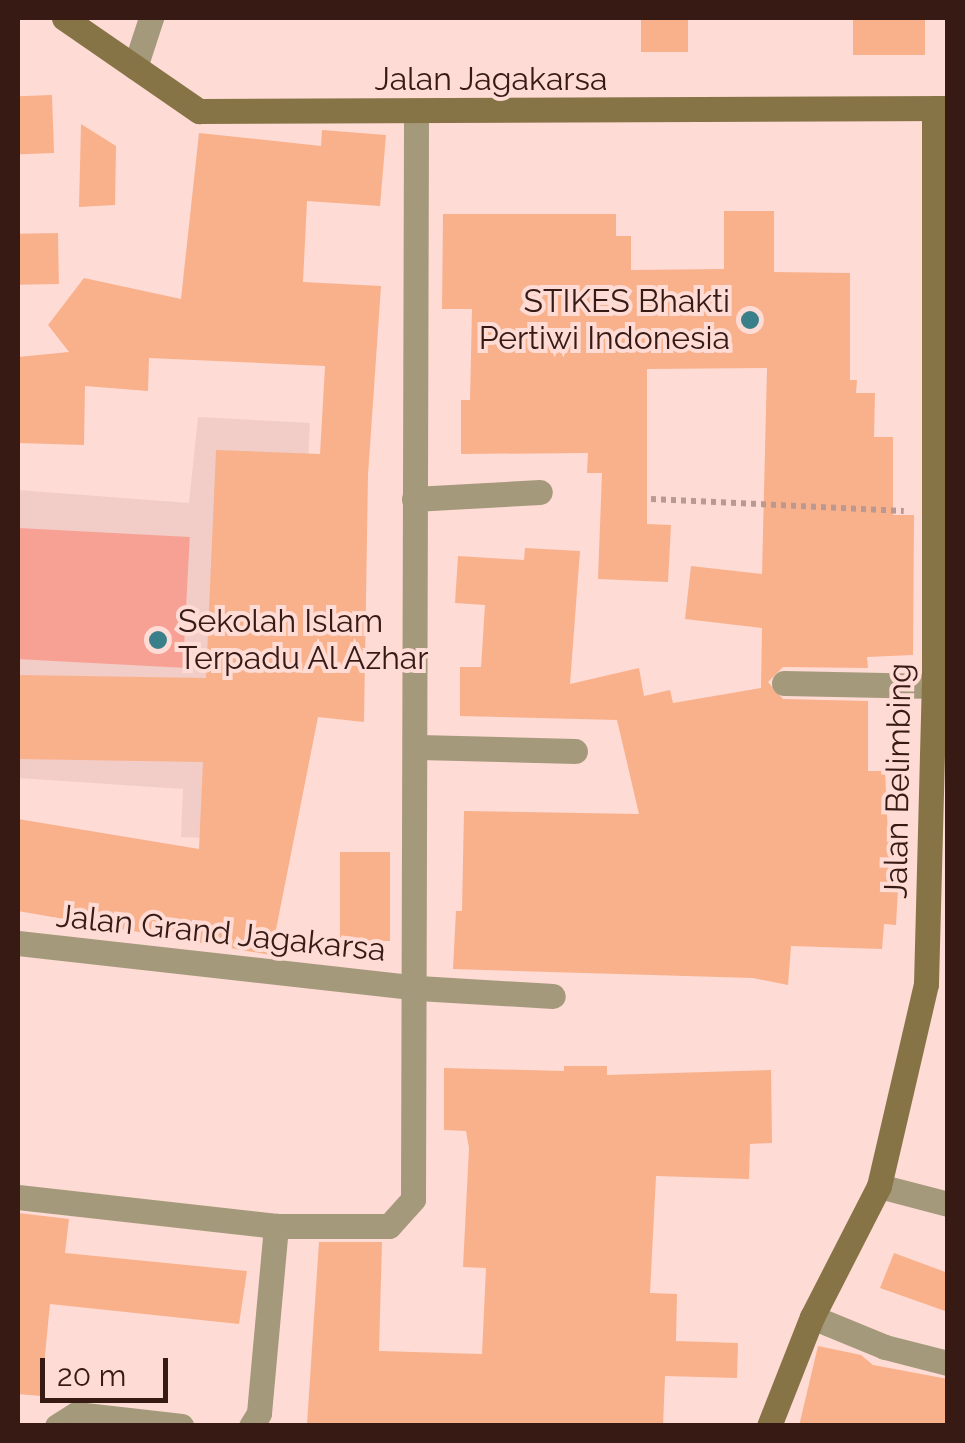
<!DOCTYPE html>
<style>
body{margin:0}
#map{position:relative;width:965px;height:1443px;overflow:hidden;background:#fedbd5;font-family:Raleway,sans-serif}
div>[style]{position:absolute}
.built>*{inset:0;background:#f2ccc6}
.green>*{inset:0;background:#f7a194;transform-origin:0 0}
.building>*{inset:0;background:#f9b18b;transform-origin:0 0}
.path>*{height:6px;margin-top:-3px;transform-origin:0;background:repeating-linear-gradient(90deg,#ba9993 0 5px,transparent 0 10px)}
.lane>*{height:25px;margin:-12.5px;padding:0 12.5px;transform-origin:12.5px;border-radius:12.5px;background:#a5997b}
.street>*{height:25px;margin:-12.5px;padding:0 12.5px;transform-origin:12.5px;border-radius:12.5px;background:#a5997b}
.secondary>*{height:25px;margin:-12.5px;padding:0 12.5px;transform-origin:12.5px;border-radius:12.5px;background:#867446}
.dots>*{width:28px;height:28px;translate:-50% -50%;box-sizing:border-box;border:5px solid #fedbd5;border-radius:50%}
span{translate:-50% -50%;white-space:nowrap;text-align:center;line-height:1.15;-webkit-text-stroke:8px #fedbd5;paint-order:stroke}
.street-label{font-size:32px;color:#381a15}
.poi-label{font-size:32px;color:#381a15}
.right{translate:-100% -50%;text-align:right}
.left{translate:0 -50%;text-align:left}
.frame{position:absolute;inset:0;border:20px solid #381a15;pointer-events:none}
.scale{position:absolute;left:40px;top:1358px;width:128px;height:45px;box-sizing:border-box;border:5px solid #381a15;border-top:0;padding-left:12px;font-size:30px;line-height:35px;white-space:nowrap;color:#381a15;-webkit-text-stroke:8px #fedbd5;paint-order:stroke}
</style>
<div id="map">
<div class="built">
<i style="clip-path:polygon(198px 417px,310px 423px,289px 842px,181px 837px,183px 789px,18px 778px,18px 490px,189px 503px)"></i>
</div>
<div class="green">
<i style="left:18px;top:528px;width:172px;height:131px;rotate:3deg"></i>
</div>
<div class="building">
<i style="left:641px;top:18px;width:47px;height:34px"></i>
<i style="left:853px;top:18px;width:72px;height:37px"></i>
<i style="left:52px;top:95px;width:58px;height:34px;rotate:88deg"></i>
<i style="clip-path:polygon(81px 124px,116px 146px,115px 205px,79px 207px)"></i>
<i style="clip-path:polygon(322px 130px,386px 135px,380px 206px,307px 201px,303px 282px,381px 286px,368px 475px,364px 722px,318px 717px,271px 955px,18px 911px,18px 819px,199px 849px,203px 762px,18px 759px,18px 675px,206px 678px,216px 450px,320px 454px,325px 366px,149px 358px,148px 391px,85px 386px,84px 445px,18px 443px,18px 357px,69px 352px,48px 325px,84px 278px,181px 299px,199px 133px,321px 146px)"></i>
<i style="clip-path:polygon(724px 211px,774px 211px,774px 272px,850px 273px,850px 380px,857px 380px,856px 393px,875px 393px,874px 437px,893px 437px,893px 515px,914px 515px,913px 655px,867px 657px,868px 668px,783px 667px,768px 682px,783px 699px,868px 701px,868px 771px,885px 771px,888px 835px,901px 835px,896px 925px,884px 924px,882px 949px,791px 946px,788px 985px,753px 978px,453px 969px,456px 911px,462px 911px,464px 811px,639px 814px,617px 720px,460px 716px,460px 667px,481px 667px,485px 605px,455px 603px,458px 556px,524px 560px,525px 548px,580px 551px,570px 684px,639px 668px,644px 696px,670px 690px,673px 703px,761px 688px,762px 628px,685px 619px,691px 566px,762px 574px,767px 368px,647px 369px,647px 524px,671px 525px,668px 582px,598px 579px,602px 473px,587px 473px,588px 453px,461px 454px,461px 400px,470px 400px,472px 309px,442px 309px,443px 214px,616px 214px,616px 236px,631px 236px,631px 270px,724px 269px)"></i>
<i style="left:58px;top:233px;width:51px;height:40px;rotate:89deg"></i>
<i style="left:340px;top:852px;width:50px;height:89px"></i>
<i style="clip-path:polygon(564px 1066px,607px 1066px,607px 1075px,771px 1070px,772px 1143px,750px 1144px,749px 1179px,656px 1176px,650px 1293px,677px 1294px,676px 1341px,738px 1343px,737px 1378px,665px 1376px,663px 1426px,307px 1424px,319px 1242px,382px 1242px,379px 1351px,482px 1354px,486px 1268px,463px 1267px,469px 1148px,466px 1131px,444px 1130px,444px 1068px,564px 1071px)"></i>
<i style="clip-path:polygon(18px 1213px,69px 1219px,65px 1253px,247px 1271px,239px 1324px,50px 1304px,41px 1396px,18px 1394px)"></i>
<i style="clip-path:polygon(894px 1253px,948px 1273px,948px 1312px,880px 1288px)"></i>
<i style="clip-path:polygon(818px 1346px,861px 1355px,873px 1365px,948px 1379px,948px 1426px,799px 1426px)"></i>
</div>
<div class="path">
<i style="left:651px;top:499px;width:253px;rotate:2.7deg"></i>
</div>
<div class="lane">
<i style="left:135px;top:67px;width:52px;rotate:-71.9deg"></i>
</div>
<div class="street">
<i style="left:414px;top:499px;width:126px;rotate:-3.2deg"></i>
<i style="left:784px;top:683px;width:150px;rotate:1.1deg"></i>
<i style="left:419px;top:747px;width:156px;rotate:1.5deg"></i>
<i style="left:18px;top:943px;width:403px;rotate:6.4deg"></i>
<i style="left:418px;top:988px;width:135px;rotate:3.4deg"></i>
<i style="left:879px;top:1186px;width:71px;rotate:14.6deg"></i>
<i style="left:18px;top:1197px;width:260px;rotate:6.4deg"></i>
<i style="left:276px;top:1226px;width:113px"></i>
<i style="left:389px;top:1226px;width:36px;rotate:-48deg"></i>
<i style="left:413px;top:1199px;width:1087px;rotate:-89.84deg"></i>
<i style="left:812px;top:1317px;width:79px;rotate:22.3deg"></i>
<i style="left:885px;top:1347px;width:65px;rotate:14.3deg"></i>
<i style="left:57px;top:1426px;width:22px;rotate:-32deg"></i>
<i style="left:76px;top:1414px;width:106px;rotate:6.5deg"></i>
<i style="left:251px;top:1426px;width:15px;rotate:-58deg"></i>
<i style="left:259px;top:1413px;width:188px;rotate:-84.8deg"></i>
</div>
<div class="secondary">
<i style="left:64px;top:18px;width:164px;rotate:34.6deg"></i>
<i style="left:199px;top:111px;width:749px;rotate:-0.23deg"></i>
<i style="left:769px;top:1426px;width:117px;rotate:-68.5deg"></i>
<i style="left:812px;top:1317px;width:147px;rotate:-62.9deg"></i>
<i style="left:879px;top:1186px;width:207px;rotate:-76.9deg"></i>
<i style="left:926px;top:984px;width:298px;rotate:-88.5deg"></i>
<i style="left:934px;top:686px;width:578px;rotate:-90deg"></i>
</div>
<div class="dots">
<i style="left:750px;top:320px;background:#3a808b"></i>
<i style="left:158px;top:640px;background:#3a808b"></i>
</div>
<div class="street-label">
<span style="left:491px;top:79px">Jalan Jagakarsa</span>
<span style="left:898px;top:781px;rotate:-89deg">Jalan Belimbing</span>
<span style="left:221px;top:933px;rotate:6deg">Jalan Grand Jagakarsa</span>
</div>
<div class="poi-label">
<span class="right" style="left:730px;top:320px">STIKES Bhakti<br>Pertiwi Indonesia</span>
<span class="left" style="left:178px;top:640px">Sekolah Islam<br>Terpadu Al Azhar</span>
</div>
<div class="frame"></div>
<div class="scale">20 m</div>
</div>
